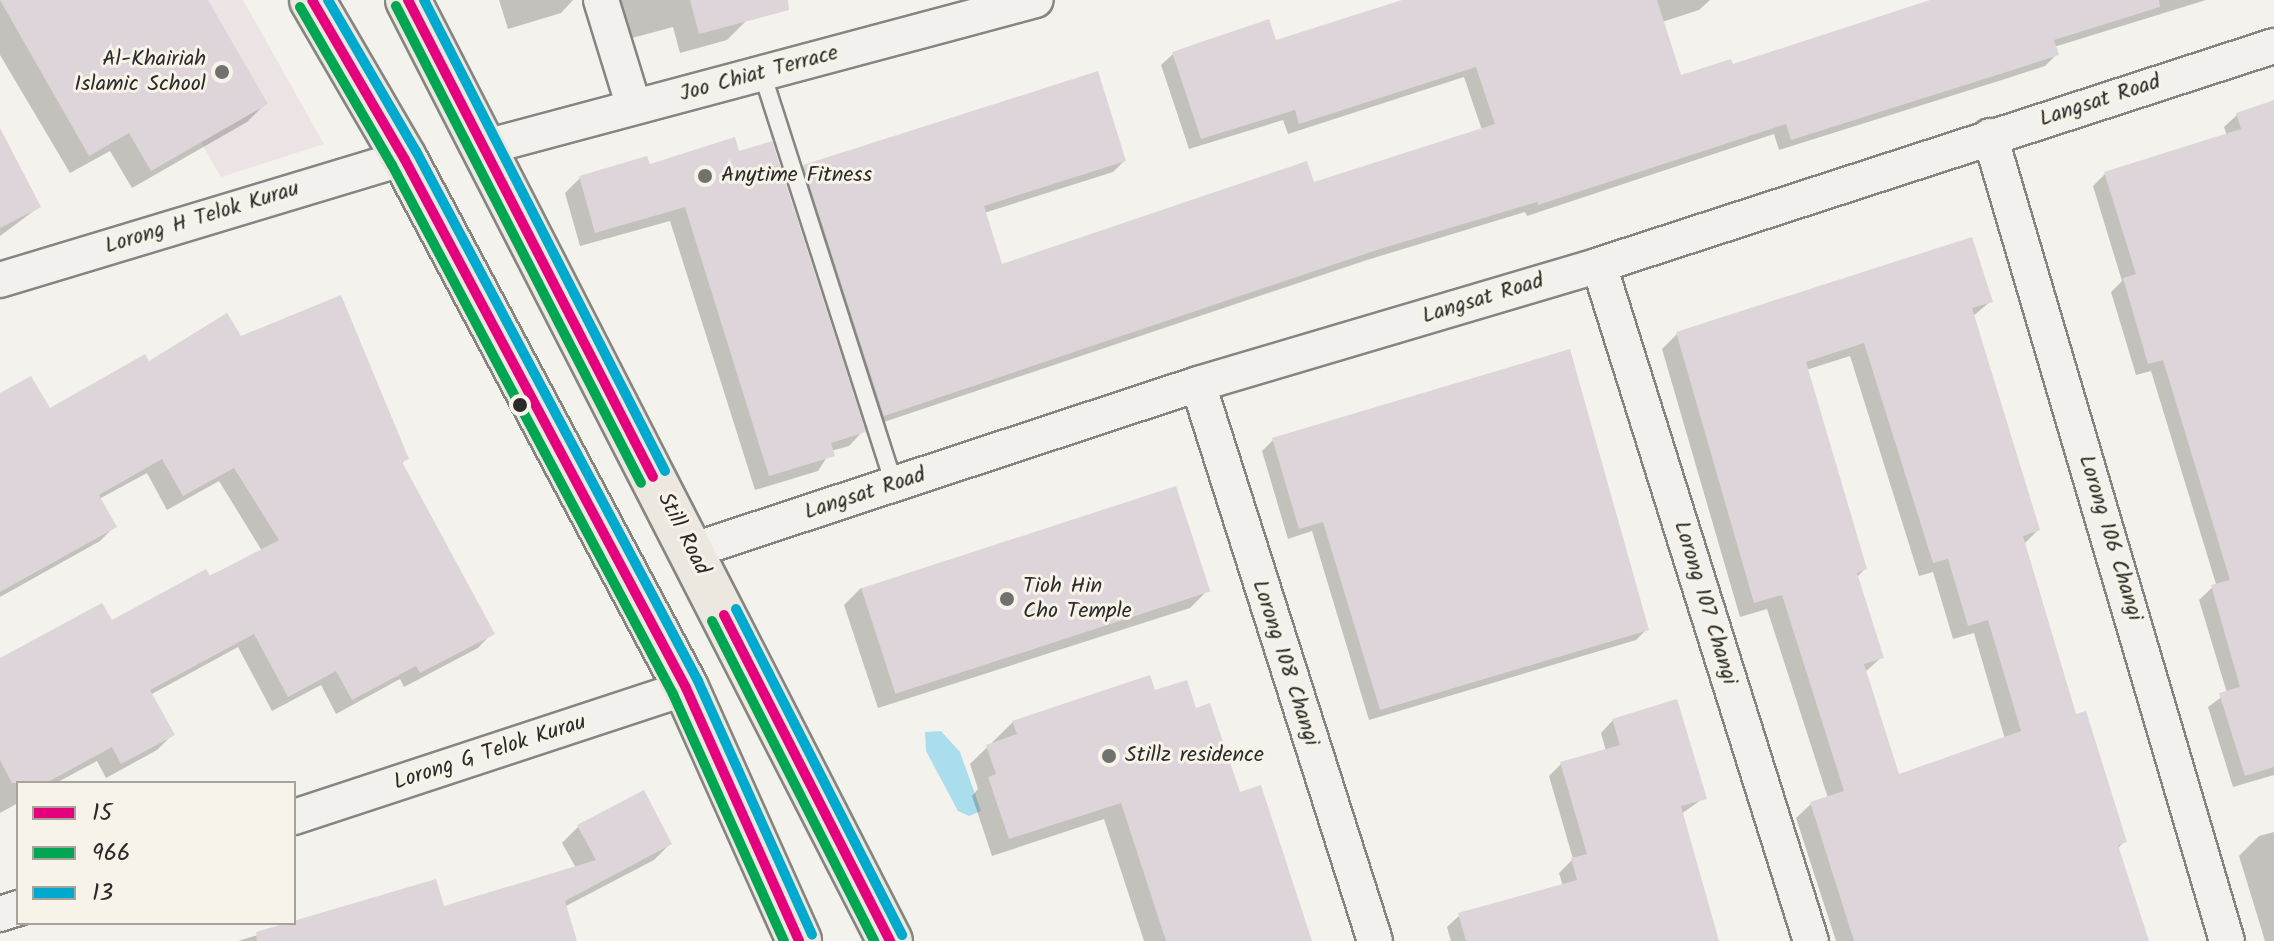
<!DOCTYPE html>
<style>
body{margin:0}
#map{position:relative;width:2274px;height:941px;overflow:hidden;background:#f4f2ec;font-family:Kalam,sans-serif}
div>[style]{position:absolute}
.built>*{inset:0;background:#ece4e4}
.water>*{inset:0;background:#aadeec}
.shadow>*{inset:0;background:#0003}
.building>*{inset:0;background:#ddd5da;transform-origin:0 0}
.roads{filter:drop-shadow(2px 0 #858582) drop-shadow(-2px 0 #858582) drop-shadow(0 2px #858582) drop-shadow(0 -2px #858582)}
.service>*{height:16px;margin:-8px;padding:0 8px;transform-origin:8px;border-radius:8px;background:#f2f1ed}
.minor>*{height:34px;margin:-17px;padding:0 17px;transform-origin:17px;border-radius:17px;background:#f2f1ed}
.trunk>*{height:44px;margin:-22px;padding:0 22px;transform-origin:22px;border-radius:22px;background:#ece8df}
.bus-1>*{height:10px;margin:-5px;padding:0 5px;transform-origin:5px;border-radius:5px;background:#e5007d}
.bus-2>*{height:10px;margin:-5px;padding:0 5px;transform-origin:5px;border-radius:5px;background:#00a651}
.bus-3>*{height:10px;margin:-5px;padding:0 5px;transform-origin:5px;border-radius:5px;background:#00a9ce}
.dots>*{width:22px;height:22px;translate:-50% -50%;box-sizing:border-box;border:4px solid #f7f3e8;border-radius:50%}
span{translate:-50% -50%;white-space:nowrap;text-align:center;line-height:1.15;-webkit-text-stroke:6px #f7f3e8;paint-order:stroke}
.poi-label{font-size:22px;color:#2b2b2b}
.right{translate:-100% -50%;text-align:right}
.left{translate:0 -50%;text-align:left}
.street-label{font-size:22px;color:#2b2b2b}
.legend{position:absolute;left:16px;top:781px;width:280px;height:144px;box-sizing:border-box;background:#f7f3e8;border:2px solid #a5a39c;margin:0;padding:10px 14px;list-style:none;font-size:24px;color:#2b2b2b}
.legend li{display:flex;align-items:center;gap:16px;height:40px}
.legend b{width:40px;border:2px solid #a5a39c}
</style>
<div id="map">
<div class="built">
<i style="clip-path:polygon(119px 0,243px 0,324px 144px,221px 177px)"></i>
</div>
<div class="water">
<i style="clip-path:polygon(941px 731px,960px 752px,981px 811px,969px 816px,958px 811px,926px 751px,925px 732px)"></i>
</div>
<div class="shadow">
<i style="clip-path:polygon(0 0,206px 0,266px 103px,247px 122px,132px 188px,110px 151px,70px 173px,0 55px)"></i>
<i style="clip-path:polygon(499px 0,573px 0,561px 13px,508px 29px)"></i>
<i style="clip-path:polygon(586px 0,741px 0,747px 20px,727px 40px,680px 53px,673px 27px,610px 44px)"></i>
<i style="clip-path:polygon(1408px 0,1710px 0,1699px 10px,1662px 22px,1680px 78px,1732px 66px,1933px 0,2206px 0,2054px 47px,2057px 54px,2045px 66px,2005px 79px,1779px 150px,1774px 134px,1527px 216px,1525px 212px,1367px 260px,872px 426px,793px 178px,804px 166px,1124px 161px,1113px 172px,984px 213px,1001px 267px,1313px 184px,1482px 130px,1464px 77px,1288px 134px,1283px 120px,1189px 149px,1161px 65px,1173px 54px,1275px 42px)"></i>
<i style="clip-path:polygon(2274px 102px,2274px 775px,2233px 787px,2208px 707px,2227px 693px,2199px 600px,2216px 584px,2151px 371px,2136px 375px,2111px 292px,2122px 281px,2093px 186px,2105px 174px,2227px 136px,2224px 127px,2237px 115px)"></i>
<i style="clip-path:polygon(0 132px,39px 207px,0 236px)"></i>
<i style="clip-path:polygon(733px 140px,863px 431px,849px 446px,831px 451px,818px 471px,755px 490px,670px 221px,580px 246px,565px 193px,580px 178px,648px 167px)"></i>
<i style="clip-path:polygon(evenodd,1991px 301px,1972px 317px,2038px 530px,2024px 544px,2075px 717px,2125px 841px,2117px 849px,2147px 941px,1836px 941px,1796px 818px,1811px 804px,1828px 798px,1767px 609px,1740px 617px,1662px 349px,1677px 334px,1991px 301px,1850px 356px,1919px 576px,1933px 572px,1953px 639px,1974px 633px,2005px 739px,1898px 776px,1865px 672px,1882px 657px,1857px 577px,1865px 569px,1806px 370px,1850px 356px)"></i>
<i style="clip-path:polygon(240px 339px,407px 458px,401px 464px,492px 633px,478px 648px,404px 687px,400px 679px,336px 714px,321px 685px,272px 711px,238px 647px,150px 695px,172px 735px,157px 750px,106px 778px,97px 761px,56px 783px,18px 783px,18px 803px,0 813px,0 661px,111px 623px,262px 551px,219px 481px,167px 510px,147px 473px,99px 499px,115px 526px,100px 541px,0 597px,0 395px,49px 410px,148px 363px)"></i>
<i style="clip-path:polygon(1273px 440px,1647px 629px,1636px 640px,1369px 720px,1312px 531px,1288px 539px,1262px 451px)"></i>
<i style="clip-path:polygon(861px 588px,1207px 591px,1190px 608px,878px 708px,844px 605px)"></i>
<i style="clip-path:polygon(1154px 693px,1195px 710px,1310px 941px,1144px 941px,1104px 819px,992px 856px,972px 796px,978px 789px,970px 764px,1013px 722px)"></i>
<i style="clip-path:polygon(1613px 720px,1704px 798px,1681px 814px,1718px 941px,1451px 941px,1447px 927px,1460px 915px,1563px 886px,1559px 873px,1573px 859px,1549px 776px,1561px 764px,1606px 751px,1601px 733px)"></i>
<i style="clip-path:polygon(579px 826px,670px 844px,654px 860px,564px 907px,575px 941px,238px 941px,435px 881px,443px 908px,576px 868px,562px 843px)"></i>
<i style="clip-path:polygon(2274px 832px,2274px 941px,2265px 941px,2239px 856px,2259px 836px)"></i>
</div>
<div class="building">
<i style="clip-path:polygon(0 0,208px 0,268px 104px,151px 171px,129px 133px,89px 156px)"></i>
<i style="clip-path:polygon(690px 0,788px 0,789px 10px,699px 34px)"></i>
<i style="clip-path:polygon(1402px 0,1657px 0,1681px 75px,1731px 59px,1733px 64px,1930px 0,2159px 0,2160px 7px,2054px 40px,2059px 55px,2019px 68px,1791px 140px,1786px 124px,1538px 205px,1537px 202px,1380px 249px,884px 416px,803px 165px,1098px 71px,1126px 161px,984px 206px,1002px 264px,1307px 161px,1314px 182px,1495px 124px,1476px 67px,1299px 124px,1295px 110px,1201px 139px,1172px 52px,1269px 19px,1276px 40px)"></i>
<i style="clip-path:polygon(2274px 100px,2274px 767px,2245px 776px,2219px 693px,2240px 687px,2211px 585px,2230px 580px,2163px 360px,2148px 364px,2123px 278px,2136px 274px,2104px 172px,2241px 129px,2236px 113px)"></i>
<i style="clip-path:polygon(0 128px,41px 207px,0 228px)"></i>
<i style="clip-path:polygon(735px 137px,739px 151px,772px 141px,866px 432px,831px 443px,835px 456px,769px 476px,685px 207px,595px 233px,579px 176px,647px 156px,650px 164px)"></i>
<i style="clip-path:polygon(evenodd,1972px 237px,1993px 302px,1972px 308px,2040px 530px,2023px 536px,2076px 714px,2086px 711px,2127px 842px,2118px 845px,2149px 941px,1854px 941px,1810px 802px,1844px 791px,1782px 595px,1754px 603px,1676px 332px,1972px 237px,1864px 343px,1933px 563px,1948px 559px,1968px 626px,1988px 620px,2021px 731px,1899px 774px,1864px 664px,1884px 658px,1857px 573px,1867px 569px,1806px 362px,1864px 343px)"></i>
<i style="clip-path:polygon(341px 295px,409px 459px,402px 462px,495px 634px,420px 673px,416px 666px,352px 700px,336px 671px,288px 697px,254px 634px,150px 690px,175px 735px,121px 764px,112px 747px,46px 783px,12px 783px,0 760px,0 658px,102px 603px,112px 620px,206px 569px,210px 576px,279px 540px,234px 468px,183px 496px,162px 459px,99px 495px,117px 527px,0 592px,0 393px,31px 376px,50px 408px,145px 354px,149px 361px,227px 313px,241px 336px)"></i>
<i style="clip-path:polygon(1570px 349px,1649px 630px,1380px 710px,1323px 522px,1299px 529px,1272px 438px)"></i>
<i style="left:1176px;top:486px;width:111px;height:331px;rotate:72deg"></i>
<i style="clip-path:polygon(1150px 675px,1155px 690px,1187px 680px,1196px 708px,1210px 703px,1240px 792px,1261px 785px,1312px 941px,1166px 941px,1121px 803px,1009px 839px,988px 777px,996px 774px,986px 745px,1017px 734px,1012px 721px)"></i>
<i style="clip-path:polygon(1677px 699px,1707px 799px,1681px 806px,1719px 941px,1466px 941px,1458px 913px,1577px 880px,1571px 858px,1587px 854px,1560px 762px,1620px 745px,1612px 719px)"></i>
<i style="clip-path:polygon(644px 790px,672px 844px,565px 901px,577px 941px,257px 941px,256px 932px,436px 879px,444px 906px,596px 860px,577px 825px)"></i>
</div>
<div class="roads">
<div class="service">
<i style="left:762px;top:73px;width:432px;rotate:72.2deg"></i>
</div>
<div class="minor">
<i style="left:601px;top:0;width:112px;rotate:72.9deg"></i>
<i style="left:1990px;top:136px;width:839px;rotate:73.6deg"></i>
<i style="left:482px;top:148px;width:573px;rotate:-14.96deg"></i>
<i style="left:1599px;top:265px;width:708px;rotate:72.59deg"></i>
<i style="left:0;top:280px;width:422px;rotate:-16.8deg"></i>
<i style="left:1198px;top:384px;width:584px;rotate:72.37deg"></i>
<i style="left:691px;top:551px;width:534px;rotate:-18.23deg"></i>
<i style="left:1198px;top:384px;width:418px;rotate:-16.5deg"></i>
<i style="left:1599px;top:265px;width:710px;rotate:-17.98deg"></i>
<i style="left:294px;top:817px;width:413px;rotate:-18.2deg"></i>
<i style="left:0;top:914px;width:19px;rotate:-18deg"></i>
</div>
<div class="trunk">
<i style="left:312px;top:0;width:183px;rotate:59.8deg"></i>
<i style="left:404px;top:158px;width:600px;rotate:61.98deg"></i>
<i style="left:686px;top:688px;width:277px;rotate:65.9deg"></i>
<i style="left:408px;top:0;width:1057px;rotate:62.88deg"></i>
</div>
</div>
<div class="bus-1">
<i style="left:312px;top:0;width:183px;rotate:59.8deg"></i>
<i style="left:404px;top:158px;width:600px;rotate:61.98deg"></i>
<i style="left:686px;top:688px;width:277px;rotate:65.9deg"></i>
<i style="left:408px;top:0;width:536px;rotate:62.81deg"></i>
<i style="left:724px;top:615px;width:366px;rotate:63deg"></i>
</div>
<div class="bus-2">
<i style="left:396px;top:6px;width:536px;rotate:62.81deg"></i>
<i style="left:300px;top:7px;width:183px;rotate:59.8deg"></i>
<i style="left:392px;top:165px;width:599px;rotate:62.02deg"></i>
<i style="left:673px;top:694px;width:271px;rotate:65.8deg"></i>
<i style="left:712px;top:621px;width:359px;rotate:63.1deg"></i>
</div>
<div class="bus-3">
<i style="left:328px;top:0;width:175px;rotate:59.8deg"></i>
<i style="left:416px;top:151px;width:600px;rotate:61.98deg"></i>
<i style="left:698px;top:681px;width:278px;rotate:65.8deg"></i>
<i style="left:424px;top:0;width:529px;rotate:62.9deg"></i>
<i style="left:736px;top:609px;width:366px;rotate:63deg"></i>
</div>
<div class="dots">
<i style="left:222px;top:72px;background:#71716f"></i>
<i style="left:705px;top:176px;background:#71716f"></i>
<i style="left:520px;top:405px;background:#2b2b2b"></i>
<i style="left:1007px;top:599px;background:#71716f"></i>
<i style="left:1109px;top:756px;background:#71716f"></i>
</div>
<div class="poi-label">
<span class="right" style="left:206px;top:72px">Al-Khairiah<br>Islamic School</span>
<span class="left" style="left:721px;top:176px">Anytime Fitness</span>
<span class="left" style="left:1023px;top:599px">Tioh Hin<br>Cho Temple</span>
<span class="left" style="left:1125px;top:756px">Stillz residence</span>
</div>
<div class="street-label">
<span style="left:759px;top:74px;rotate:-15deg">Joo Chiat Terrace</span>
<span style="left:2100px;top:101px;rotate:-18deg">Langsat Road</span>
<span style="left:202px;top:218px;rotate:-17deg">Lorong H Telok Kurau</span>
<span style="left:1483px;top:299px;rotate:-17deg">Langsat Road</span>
<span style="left:865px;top:494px;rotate:-18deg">Langsat Road</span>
<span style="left:683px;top:534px;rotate:63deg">Still Road</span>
<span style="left:2110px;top:538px;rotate:73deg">Lorong 106 Changi</span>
<span style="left:1705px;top:603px;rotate:73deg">Lorong 107 Changi</span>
<span style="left:1285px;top:663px;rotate:72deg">Lorong 108 Changi</span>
<span style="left:490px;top:753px;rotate:-18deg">Lorong G Telok Kurau</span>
</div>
<ul class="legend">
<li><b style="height:10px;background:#e5007d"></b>15</li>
<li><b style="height:10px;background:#00a651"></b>966</li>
<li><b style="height:10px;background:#00a9ce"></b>13</li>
</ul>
</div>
